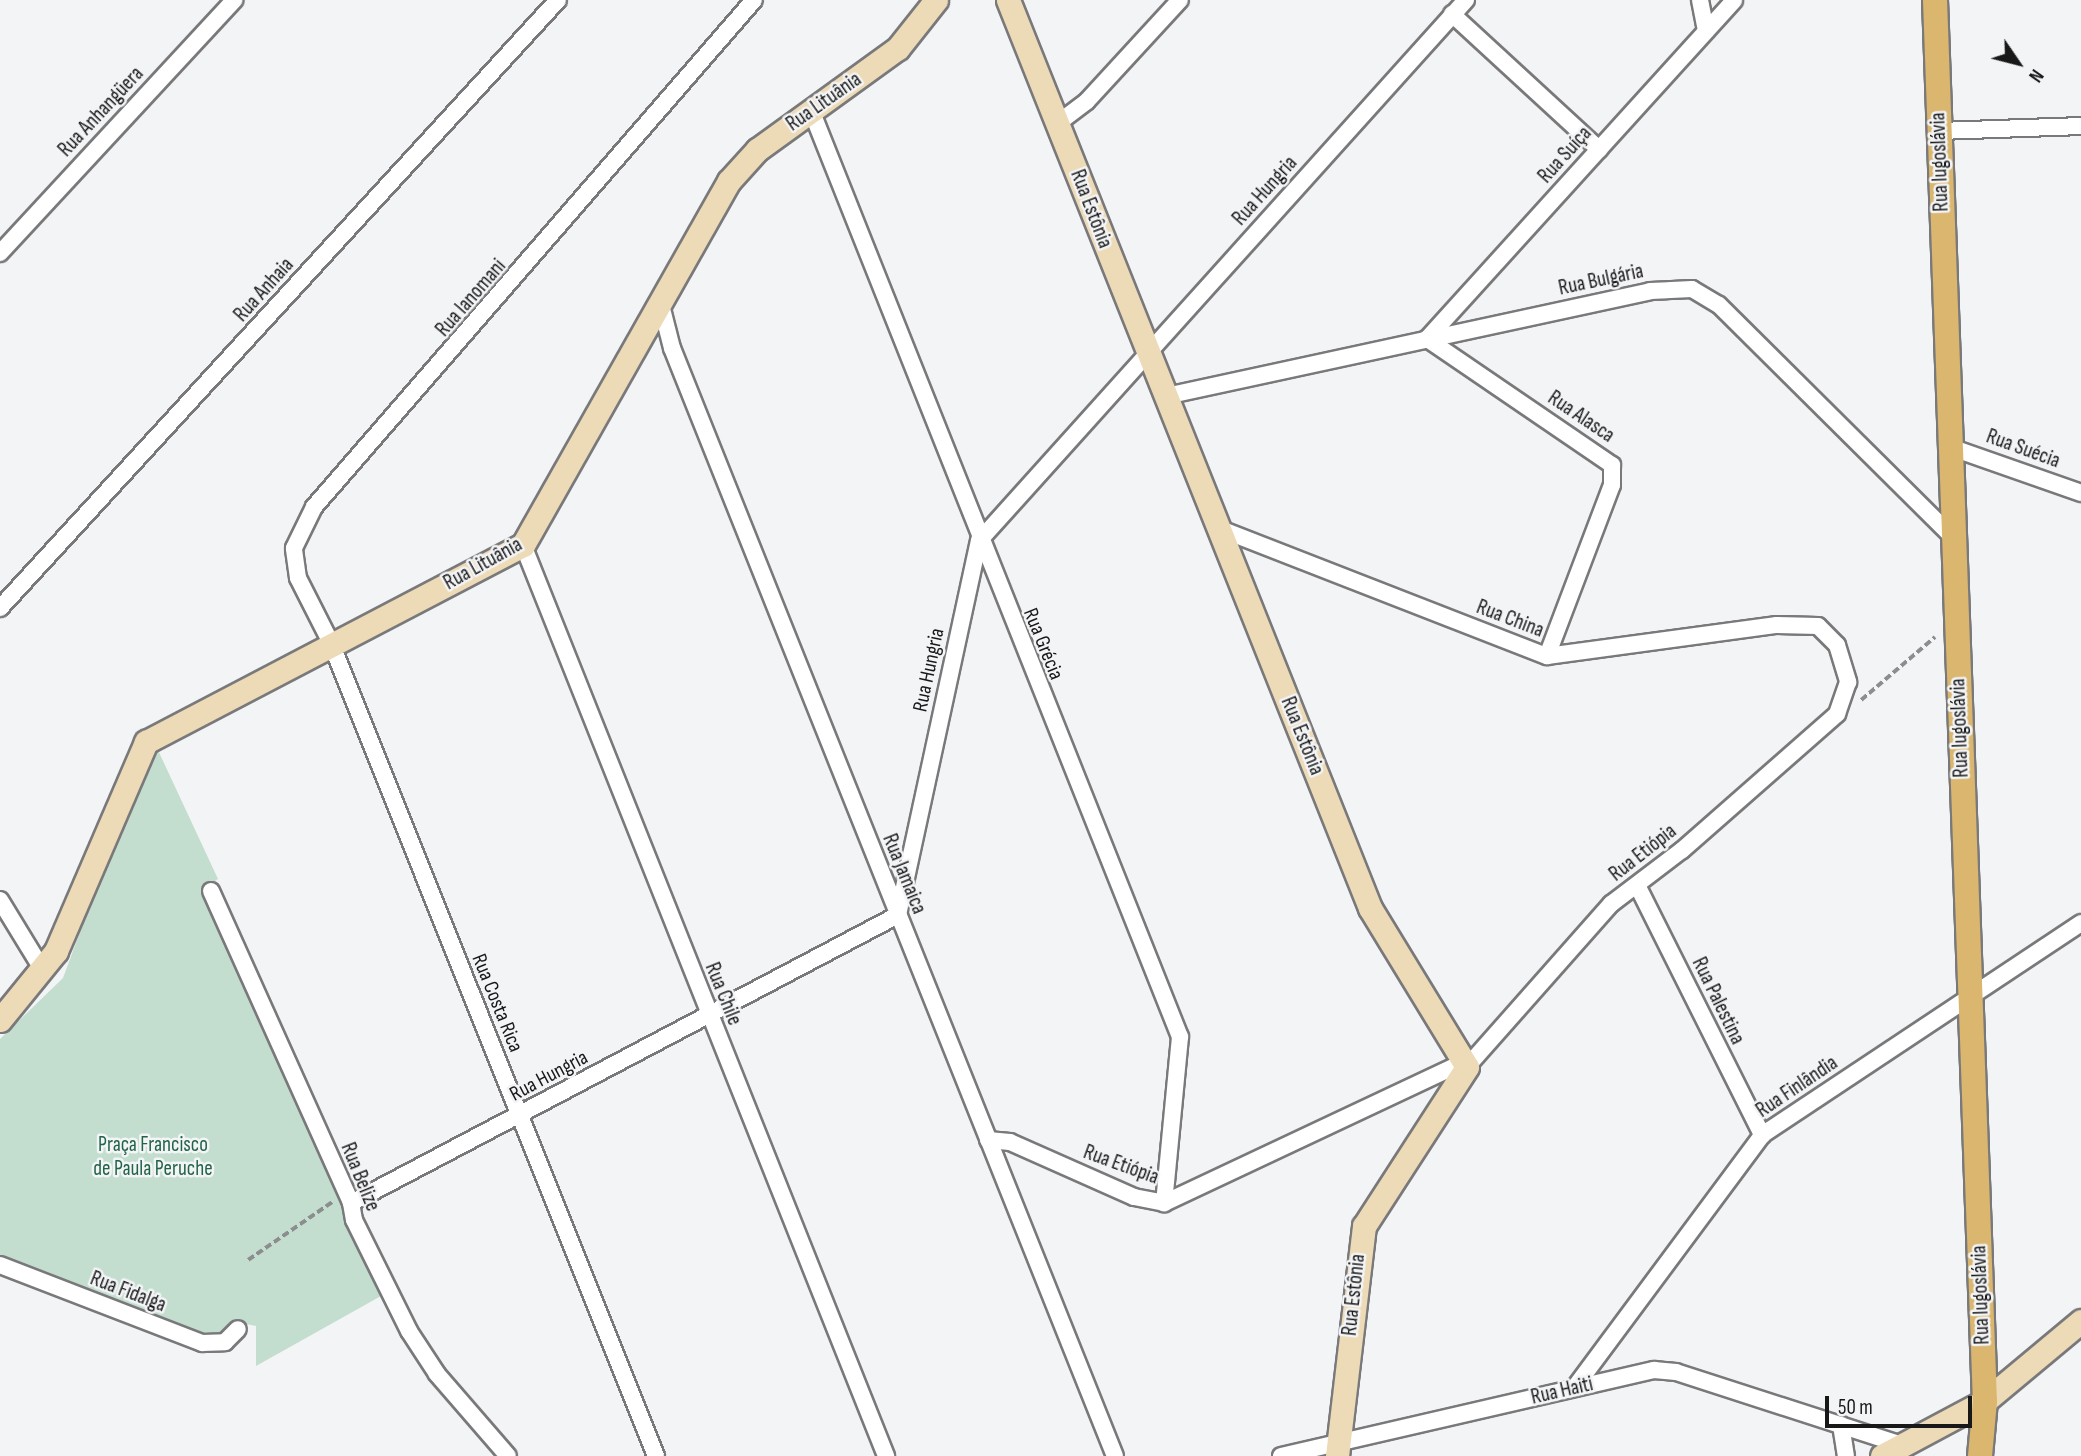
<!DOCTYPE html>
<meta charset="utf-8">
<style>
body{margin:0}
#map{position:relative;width:2081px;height:1456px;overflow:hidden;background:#f3f4f6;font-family:"Sofia Sans Condensed",sans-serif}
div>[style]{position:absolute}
.green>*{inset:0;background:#c3decf}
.path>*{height:3.5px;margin-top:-1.75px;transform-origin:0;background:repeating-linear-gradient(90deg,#8c8d8e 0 7px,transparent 0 10.5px)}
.roads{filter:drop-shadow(2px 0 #79797b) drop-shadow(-2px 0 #79797b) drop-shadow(0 2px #79797b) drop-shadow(0 -2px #79797b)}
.street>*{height:16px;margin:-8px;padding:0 8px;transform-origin:8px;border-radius:8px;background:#fff}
.secondary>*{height:23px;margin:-11.5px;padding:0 11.5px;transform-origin:11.5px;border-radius:11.5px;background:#eddab6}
.primary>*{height:24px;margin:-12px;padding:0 12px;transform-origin:12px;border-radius:12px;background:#dab66e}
span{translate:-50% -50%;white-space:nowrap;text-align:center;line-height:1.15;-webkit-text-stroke:5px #f3f4f6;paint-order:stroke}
.street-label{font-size:21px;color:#181819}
.park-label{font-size:21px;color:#216448}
.north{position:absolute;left:1983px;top:28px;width:70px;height:70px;-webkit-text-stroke:5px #f3f4f6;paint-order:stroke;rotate:125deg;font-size:19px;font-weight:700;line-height:28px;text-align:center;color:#181819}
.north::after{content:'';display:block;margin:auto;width:24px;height:32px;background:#181819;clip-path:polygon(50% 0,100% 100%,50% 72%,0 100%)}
.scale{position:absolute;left:1825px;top:1396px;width:147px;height:32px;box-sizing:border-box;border:4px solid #181819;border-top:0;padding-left:9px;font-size:21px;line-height:24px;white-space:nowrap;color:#181819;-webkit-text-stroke:5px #f3f4f6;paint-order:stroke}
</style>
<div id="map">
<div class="green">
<i style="clip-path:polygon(157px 748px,218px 879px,203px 889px,381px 1296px,256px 1366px,256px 1326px,241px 1323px,210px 1345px,0 1264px,0 1039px,63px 978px,138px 775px)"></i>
</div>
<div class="path">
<i style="left:1861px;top:700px;width:97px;rotate:-40.4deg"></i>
<i style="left:248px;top:1260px;width:102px;rotate:-34.6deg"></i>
</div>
<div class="roads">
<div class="street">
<i style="left:1700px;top:0;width:31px;rotate:79deg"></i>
<i style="left:1452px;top:14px;width:200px;rotate:42.6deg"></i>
<i style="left:811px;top:110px;width:998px;rotate:68.29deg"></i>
<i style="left:1180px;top:1037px;width:167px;rotate:95.5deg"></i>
<i style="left:1058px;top:123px;width:36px;rotate:-37deg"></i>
<i style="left:1087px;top:101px;width:137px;rotate:-47.4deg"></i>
<i style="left:1939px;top:131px;width:142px;rotate:-2deg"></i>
<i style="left:0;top:253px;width:345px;rotate:-47.2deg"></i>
<i style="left:661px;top:305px;width:44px;rotate:75.7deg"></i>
<i style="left:672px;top:348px;width:1193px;rotate:68.21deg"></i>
<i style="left:1166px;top:396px;width:495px;rotate:-12.2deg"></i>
<i style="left:1650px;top:291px;width:42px;rotate:-2.7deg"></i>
<i style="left:1692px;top:289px;width:31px;rotate:31deg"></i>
<i style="left:1719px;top:305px;width:331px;rotate:44.8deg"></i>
<i style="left:1950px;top:447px;width:139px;rotate:19.3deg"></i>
<i style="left:1218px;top:528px;width:353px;rotate:21.3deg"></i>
<i style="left:1547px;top:656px;width:232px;rotate:-7.7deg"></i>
<i style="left:1777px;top:625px;width:41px;rotate:1.4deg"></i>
<i style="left:1818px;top:626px;width:27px;rotate:45deg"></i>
<i style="left:1837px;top:645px;width:39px;rotate:73deg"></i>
<i style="left:1848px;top:682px;width:34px;rotate:109deg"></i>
<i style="left:1837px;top:714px;width:206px;rotate:138.7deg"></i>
<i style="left:1682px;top:850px;width:89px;rotate:142.7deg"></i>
<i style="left:1611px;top:904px;width:217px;rotate:131.5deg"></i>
<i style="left:523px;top:545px;width:981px;rotate:68.27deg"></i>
<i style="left:0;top:608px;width:825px;rotate:-47.46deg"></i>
<i style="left:1547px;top:656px;width:183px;rotate:-69.2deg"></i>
<i style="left:1612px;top:485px;width:20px;rotate:-90deg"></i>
<i style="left:1612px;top:465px;width:224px;rotate:-145.7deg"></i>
<i style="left:1427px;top:339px;width:457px;rotate:-47.8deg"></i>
<i style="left:1637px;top:885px;width:280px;rotate:63.4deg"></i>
<i style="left:211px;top:891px;width:342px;rotate:65.8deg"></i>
<i style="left:351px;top:1203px;width:17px;rotate:80deg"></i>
<i style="left:354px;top:1220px;width:124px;rotate:63.6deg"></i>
<i style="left:409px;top:1331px;width:51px;rotate:56.9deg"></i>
<i style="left:437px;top:1374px;width:108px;rotate:49.1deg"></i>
<i style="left:0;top:900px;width:84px;rotate:58.6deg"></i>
<i style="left:988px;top:1140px;width:22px;rotate:5deg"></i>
<i style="left:1010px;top:1142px;width:136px;rotate:23.9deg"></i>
<i style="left:1134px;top:1197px;width:31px;rotate:11deg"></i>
<i style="left:1164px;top:1203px;width:331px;rotate:-25.2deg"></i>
<i style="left:351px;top:1203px;width:618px;rotate:-27.77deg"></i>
<i style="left:898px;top:915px;width:383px;rotate:-77.8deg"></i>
<i style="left:979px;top:541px;width:728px;rotate:-48.01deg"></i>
<i style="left:0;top:1265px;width:217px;rotate:21.1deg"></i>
<i style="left:202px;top:1343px;width:23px;rotate:-2deg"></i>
<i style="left:225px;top:1342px;width:18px;rotate:-45deg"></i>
<i style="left:1575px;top:1387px;width:314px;rotate:-53.4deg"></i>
<i style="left:1762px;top:1135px;width:383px;rotate:-33.6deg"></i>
<i style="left:1841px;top:1425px;width:31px;rotate:81deg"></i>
<i style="left:656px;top:1456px;width:876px;rotate:-111.79deg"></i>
<i style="left:331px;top:643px;width:73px;rotate:-116.9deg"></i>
<i style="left:298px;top:578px;width:30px;rotate:-98deg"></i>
<i style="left:294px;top:548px;width:46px;rotate:-64deg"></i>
<i style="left:314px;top:507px;width:671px;rotate:-49.05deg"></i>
<i style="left:1281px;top:1456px;width:383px;rotate:-13deg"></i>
<i style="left:1654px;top:1370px;width:22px;rotate:5deg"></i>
<i style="left:1676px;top:1372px;width:237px;rotate:17.9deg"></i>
</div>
<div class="secondary">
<i style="left:1008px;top:0;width:978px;rotate:68.26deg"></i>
<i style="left:1370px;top:908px;width:186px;rotate:58.6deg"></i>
<i style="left:1467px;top:1067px;width:189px;rotate:122.9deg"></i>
<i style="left:1364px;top:1226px;width:232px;rotate:96.7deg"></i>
<i style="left:0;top:1020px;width:89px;rotate:-50.9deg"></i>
<i style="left:56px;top:951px;width:228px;rotate:-66.7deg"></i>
<i style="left:146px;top:742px;width:425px;rotate:-27.6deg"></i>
<i style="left:523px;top:545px;width:418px;rotate:-60.5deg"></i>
<i style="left:729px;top:181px;width:42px;rotate:-47.9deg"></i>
<i style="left:757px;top:150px;width:174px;rotate:-35.9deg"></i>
<i style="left:898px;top:48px;width:61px;rotate:-51.6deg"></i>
<i style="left:1882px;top:1456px;width:117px;rotate:-28.1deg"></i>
<i style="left:1985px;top:1401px;width:125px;rotate:-39.8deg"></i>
</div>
<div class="primary">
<i style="left:1935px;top:0;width:1402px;rotate:87.96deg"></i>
<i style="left:1985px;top:1401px;width:55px;rotate:95.2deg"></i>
</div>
</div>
<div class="street-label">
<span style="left:824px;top:102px;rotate:-35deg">Rua Lituânia</span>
<span style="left:101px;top:112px;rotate:-47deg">Rua Anhangüera</span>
<span style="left:1565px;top:155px;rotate:-48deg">Rua Suíça</span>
<span style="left:1940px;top:162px;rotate:-92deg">Rua Iugoslávia</span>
<span style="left:1265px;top:191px;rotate:-48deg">Rua Hungria</span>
<span style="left:1091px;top:209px;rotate:69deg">Rua Estônia</span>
<span style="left:1601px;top:280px;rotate:-12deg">Rua Bulgária</span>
<span style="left:264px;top:290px;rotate:-48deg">Rua Anhaia</span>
<span style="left:471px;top:298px;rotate:-49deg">Rua Ianomani</span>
<span style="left:1581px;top:417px;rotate:34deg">Rua Alasca</span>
<span style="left:2023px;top:449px;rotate:20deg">Rua Suécia</span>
<span style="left:483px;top:564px;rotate:-29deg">Rua Lituânia</span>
<span style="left:1510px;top:619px;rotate:21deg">Rua China</span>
<span style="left:1043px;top:644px;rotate:68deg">Rua Grécia</span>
<span style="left:929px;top:670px;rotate:-78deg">Rua Hungria</span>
<span style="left:1960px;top:728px;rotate:-92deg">Rua Iugoslávia</span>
<span style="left:1302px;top:736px;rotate:68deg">Rua Estônia</span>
<span style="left:1643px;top:853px;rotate:-38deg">Rua Etiópia</span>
<span style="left:904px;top:874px;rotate:68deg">Rua Jamaica</span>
<span style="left:723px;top:994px;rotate:68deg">Rua Chile</span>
<span style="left:1718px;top:1001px;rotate:64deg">Rua Palestina</span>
<span style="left:497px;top:1003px;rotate:68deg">Rua Costa Rica</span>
<span style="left:549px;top:1076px;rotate:-28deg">Rua Hungria</span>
<span style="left:1797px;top:1087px;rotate:-34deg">Rua Finlândia</span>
<span style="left:1121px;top:1165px;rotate:20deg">Rua Etiópia</span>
<span style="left:360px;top:1177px;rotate:68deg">Rua Belize</span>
<span style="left:128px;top:1292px;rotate:21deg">Rua Fidalga</span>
<span style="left:1354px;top:1295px;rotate:-84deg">Rua Estônia</span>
<span style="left:1981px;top:1295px;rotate:-92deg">Rua Iugoslávia</span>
<span style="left:1562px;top:1391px;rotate:-13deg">Rua Haiti</span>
</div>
<div class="park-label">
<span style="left:153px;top:1157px">Praça Francisco<br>de Paula Peruche</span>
</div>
<div class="north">N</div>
<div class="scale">50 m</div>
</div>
